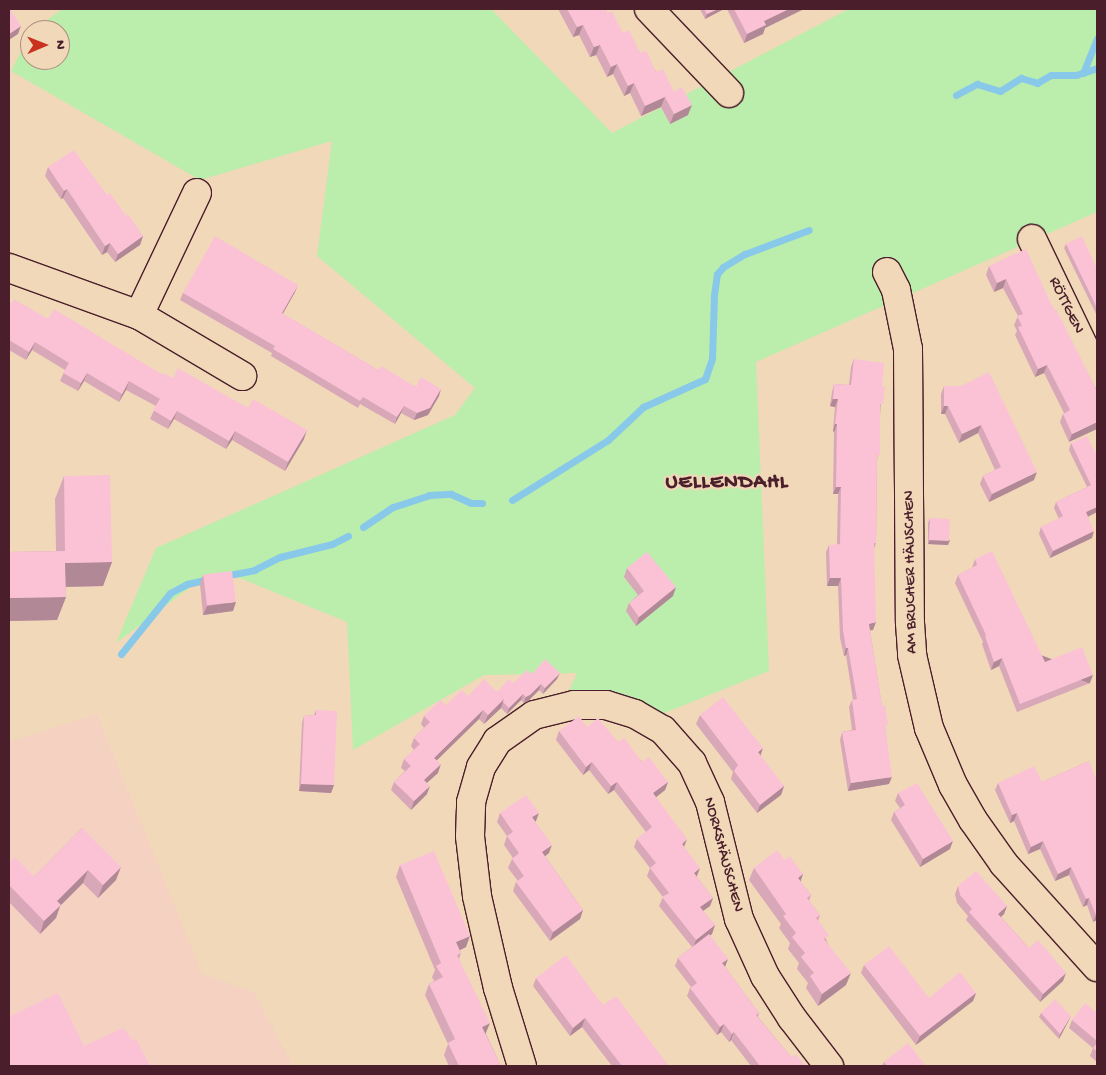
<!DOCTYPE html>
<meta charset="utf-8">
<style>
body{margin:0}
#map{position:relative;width:1106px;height:1075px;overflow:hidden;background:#f1d8b8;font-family:"Gochi Hand",sans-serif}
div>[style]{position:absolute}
.built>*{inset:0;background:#f4d1c1}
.green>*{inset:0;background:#bbedac}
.stream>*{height:7px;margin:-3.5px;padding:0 3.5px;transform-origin:3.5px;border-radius:3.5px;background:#88c9e9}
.roads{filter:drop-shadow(1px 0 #4a1f2b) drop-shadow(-1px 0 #4a1f2b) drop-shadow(0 1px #4a1f2b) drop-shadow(0 -1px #4a1f2b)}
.minor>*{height:28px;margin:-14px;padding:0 14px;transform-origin:14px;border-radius:14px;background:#f1d8b8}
.wall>*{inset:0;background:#d8a7b8}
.shaded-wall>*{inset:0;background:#b08896;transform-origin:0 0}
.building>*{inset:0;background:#fbc2d6;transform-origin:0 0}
span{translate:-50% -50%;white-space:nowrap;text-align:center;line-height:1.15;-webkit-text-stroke:4.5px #f1d8b8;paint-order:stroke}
.street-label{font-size:16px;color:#4a1f2b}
.district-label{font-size:21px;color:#4a1f2b;font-weight:700;letter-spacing:1px}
.frame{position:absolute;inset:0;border:10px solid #4a1f2b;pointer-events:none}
.north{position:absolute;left:20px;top:20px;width:50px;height:50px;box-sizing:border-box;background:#f1d8b8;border:1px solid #ae8e80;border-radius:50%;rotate:89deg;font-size:14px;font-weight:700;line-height:20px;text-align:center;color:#4a1f2b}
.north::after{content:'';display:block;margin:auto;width:18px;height:22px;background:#c8321e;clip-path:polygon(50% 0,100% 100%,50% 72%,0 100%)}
</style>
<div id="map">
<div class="built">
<i style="clip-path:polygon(97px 714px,202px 974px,254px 992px,293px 1066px,9px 1066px,9px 742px)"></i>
</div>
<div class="green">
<i style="clip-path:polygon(62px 9px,491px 9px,612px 133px,849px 9px,1097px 9px,1097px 212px,756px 362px,769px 671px,662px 714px,637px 700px,605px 691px,569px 691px,577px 673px,484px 675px,353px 750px,347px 622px,237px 577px,196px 583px,116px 643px,156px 548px,455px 415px,475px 388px,317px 256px,332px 141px,200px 180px,11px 71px,30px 34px,30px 60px,60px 60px,60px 30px,34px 30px)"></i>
</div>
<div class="stream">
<i style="left:1083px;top:73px;width:37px;rotate:-68deg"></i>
<i style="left:956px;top:95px;width:24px;rotate:-28deg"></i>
<i style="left:977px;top:84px;width:24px;rotate:17deg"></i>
<i style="left:1000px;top:91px;width:25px;rotate:-32deg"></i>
<i style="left:1021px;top:78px;width:17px;rotate:17deg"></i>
<i style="left:1037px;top:83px;width:16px;rotate:-30deg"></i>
<i style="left:1051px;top:75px;width:25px"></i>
<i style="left:1076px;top:75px;width:22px;rotate:-18deg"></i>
<i style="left:512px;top:500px;width:113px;rotate:-32deg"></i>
<i style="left:608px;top:440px;width:48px;rotate:-43.3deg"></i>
<i style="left:643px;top:407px;width:68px;rotate:-24.3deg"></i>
<i style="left:705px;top:379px;width:21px;rotate:-71deg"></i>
<i style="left:712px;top:359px;width:64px;rotate:-88.2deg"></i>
<i style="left:714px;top:295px;width:21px;rotate:-82deg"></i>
<i style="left:717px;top:274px;width:9px;rotate:-49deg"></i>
<i style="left:723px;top:267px;width:26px;rotate:-31deg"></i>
<i style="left:745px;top:254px;width:68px;rotate:-20.6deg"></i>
<i style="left:363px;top:527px;width:36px;rotate:-34deg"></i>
<i style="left:393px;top:507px;width:38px;rotate:-18deg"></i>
<i style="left:429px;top:495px;width:22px;rotate:-3deg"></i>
<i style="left:451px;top:494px;width:22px;rotate:24deg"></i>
<i style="left:471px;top:503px;width:11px"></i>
<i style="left:224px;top:576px;width:31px;rotate:-11deg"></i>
<i style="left:254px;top:570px;width:29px;rotate:-27deg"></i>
<i style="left:280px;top:557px;width:54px;rotate:-14deg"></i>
<i style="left:332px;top:544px;width:18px;rotate:-27deg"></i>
<i style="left:121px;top:654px;width:78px;rotate:-51.2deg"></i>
<i style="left:170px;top:593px;width:19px;rotate:-28deg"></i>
<i style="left:187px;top:584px;width:22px;rotate:-13deg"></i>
</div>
<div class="roads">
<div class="minor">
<i style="left:649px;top:9px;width:116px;rotate:46.4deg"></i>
<i style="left:1032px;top:239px;width:150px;rotate:64.3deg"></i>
<i style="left:9px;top:268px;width:138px;rotate:19.9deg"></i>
<i style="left:139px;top:315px;width:120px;rotate:30.6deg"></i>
<i style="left:887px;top:272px;width:20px;rotate:63deg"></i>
<i style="left:896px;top:290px;width:60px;rotate:78.5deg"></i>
<i style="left:908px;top:349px;width:274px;rotate:89.6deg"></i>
<i style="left:910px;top:623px;width:32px;rotate:86deg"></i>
<i style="left:912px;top:655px;width:75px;rotate:76.9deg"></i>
<i style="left:929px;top:728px;width:62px;rotate:67.2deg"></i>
<i style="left:953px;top:785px;width:40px;rotate:60.3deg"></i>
<i style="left:973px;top:820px;width:54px;rotate:54.8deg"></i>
<i style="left:1004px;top:864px;width:139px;rotate:47.9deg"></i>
<i style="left:139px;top:315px;width:135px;rotate:-64.6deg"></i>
<i style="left:522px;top:1066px;width:82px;rotate:-107.1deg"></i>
<i style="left:498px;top:988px;width:94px;rotate:-102.9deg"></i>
<i style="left:477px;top:896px;width:60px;rotate:-96.7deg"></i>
<i style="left:470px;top:836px;width:34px;rotate:-88deg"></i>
<i style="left:471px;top:802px;width:36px;rotate:-74deg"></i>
<i style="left:481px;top:767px;width:31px;rotate:-58deg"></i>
<i style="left:497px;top:741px;width:45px;rotate:-35.1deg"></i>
<i style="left:534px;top:715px;width:41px;rotate:-14deg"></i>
<i style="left:574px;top:705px;width:32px"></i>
<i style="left:606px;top:705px;width:30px;rotate:17deg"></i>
<i style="left:635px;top:714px;width:32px;rotate:30deg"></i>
<i style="left:663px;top:730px;width:44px;rotate:48.7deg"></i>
<i style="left:692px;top:763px;width:43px;rotate:65.2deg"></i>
<i style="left:710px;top:802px;width:121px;rotate:76.1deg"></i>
<i style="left:739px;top:919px;width:63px;rotate:65.5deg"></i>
<i style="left:765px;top:976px;width:50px;rotate:57.3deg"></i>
<i style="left:792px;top:1018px;width:61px;rotate:52.4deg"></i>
</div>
</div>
<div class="wall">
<i style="clip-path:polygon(558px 9px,605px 9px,607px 13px,623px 33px,674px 92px,688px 115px,670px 124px,661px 107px,641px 116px,630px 93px,624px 96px,613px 74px,607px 77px,596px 55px,590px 57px,579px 35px,573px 37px)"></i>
<i style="clip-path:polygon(700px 9px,723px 9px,722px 10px,705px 19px)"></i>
<i style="clip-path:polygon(727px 9px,804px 9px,765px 28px,763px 34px,744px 43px)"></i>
<i style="clip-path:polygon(48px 167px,107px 195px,143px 236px,140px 245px,115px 262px,107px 252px,102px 255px,63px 198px,61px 199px,45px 176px)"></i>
<i style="clip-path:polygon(1066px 244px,1097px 269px,1097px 316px,1064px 248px)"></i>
<i style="clip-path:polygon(989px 266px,1054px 310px,1097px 391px,1069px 442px,1060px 422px,1063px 414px,1064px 413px,1044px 373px,1035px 377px,1015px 335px,1017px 331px,1014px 325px,1018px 316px,1003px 288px,994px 292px,986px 275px)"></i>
<i style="clip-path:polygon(295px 292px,283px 314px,378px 370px,416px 387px,439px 396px,428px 415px,414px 420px,401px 413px,395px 424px,360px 404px,358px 408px,271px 356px,272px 353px,180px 300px,183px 293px)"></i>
<i style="clip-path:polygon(9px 303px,48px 319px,163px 375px,173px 378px,248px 408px,304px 439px,285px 471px,232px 440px,226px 449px,174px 419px,168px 429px,150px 419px,156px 406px,126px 390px,119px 402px,84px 381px,78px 391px,60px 381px,65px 370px,32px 350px,26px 360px,9px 350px)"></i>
<i style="clip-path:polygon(854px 359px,882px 387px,877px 462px,876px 543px,874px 549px,873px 630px,870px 630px,886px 732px,889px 784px,848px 791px,840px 740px,842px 732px,852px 730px,849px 707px,852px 700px,853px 700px,846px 655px,844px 656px,840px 638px,838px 586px,827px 586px,826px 552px,829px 545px,837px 545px,838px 494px,833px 494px,834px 432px,833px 431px,835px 407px,830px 406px,832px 392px,834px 384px,849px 385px,851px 367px)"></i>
<i style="clip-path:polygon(944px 386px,1034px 480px,989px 502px,980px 484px,983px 476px,995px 470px,978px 433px,959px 443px,945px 414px,941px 414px,941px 394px)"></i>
<i style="clip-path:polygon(1071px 443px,1097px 456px,1097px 512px,1088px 517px,1092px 538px,1050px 558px,1039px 534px,1041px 527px,1059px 519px,1054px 508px,1056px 502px,1087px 487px,1069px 450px)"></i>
<i style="clip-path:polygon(64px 476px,112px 562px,103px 586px,66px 587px,66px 597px,57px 620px,9px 621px,9px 552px,56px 551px,55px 499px)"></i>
<i style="clip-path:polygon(930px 518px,948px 545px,928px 544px,928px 523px)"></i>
<i style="clip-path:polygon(975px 559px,1045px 662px,1090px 683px,1017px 712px,999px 666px,991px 670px,982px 644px,983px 642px,955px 583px,958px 575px,972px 568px)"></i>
<i style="clip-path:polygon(627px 568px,673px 596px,636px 626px,626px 611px,629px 603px,638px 595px,624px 577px)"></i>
<i style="clip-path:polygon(203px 575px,233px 611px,203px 615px,200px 584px)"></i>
<i style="clip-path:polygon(532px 674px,557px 679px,543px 694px,539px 690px,528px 701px,524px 703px,521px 700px,507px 714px,501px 708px,484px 724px,479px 719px,437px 760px,438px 773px,427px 783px,427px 794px,411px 810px,391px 790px,394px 782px,405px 771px,401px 768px,404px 759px,414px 750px,411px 746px,414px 738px,424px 728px,421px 724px,424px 716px,468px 696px,497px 692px)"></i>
<i style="clip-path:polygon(316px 710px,334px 785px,331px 793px,299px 791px,302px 723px,304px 716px,314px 715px)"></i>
<i style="clip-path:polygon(700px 715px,784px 786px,781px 795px,757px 813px,731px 779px,733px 772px,696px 724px)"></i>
<i style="clip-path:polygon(587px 727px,618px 742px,668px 782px,665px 790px,656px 797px,684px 847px,697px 877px,713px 898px,710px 906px,703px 911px,715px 925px,712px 934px,710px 935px,725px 967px,759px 1013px,758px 1017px,791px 1057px,805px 1066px,751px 1066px,731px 1040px,729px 1042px,721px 1032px,717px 1035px,687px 996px,690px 988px,691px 987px,675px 966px,678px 958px,692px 947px,659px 906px,663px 897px,647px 876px,650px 868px,634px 847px,637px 839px,646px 832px,614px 790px,608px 794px,589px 770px,583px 775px,556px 740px,559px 731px)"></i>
<i style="clip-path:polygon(1089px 761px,1097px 920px,1093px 922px,1087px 905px,1083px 907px,1069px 875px,1055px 881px,1040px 849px,1028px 854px,1014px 821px,1010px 823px,995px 790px,998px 783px,1042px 782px)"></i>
<i style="clip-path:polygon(898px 793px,950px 849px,920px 867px,891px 820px,894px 812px,900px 808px,895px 801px)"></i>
<i style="clip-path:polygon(500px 813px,535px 821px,549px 853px,545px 856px,583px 910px,580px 919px,550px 941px,513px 891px,516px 882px,518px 881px,508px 868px,512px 859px,513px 858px,504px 845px,507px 836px,497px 822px)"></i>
<i style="clip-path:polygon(82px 828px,116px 880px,98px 898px,83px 883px,60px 906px,56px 918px,40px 934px,9px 902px,9px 863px,34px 877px)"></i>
<i style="clip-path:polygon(785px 860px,803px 874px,800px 881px,811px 895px,809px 901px,820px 915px,818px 921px,846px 985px,818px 1006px,806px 988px,808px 983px,797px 969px,799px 963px,788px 949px,790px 943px,779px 928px,781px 924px,749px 880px,754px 868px)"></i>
<i style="clip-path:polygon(400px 865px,466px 947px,460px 950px,461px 953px,459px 959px,486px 1034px,501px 1066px,449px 1066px,444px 1055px,448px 1044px,425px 995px,429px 984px,434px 981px,432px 977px,435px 970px,396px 877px)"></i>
<i style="clip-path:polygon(958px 886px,1007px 906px,1004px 914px,1001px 917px,1029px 948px,1063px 981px,1040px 1002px,966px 920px,968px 916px,957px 903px,955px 894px)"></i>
<i style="clip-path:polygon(864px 965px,929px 998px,976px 993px,973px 1001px,916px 1045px,861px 973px)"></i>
<i style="clip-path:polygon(536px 978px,603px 1005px,669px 1066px,612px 1066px,582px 1027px,570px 1036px,533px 986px)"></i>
<i style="clip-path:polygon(1041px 1013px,1071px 1016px,1069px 1020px,1059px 1039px,1039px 1017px)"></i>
<i style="clip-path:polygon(1097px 1013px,1097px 1062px,1090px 1056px,1093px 1048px,1069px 1028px,1072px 1020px)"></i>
<i style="clip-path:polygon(884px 1062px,926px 1066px,882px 1066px)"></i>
</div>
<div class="shaded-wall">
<i style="clip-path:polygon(718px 9px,723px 9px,722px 10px,705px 19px,707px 14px)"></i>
<i style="clip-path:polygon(789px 9px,804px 9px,765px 28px,763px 34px,744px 43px,747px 34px,764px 21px)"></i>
<i style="clip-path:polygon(583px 25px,579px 35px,573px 37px,577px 27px)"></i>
<i style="clip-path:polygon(21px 26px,18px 34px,9px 40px,9px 34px)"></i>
<i style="clip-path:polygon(600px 45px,596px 55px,590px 57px,594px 47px)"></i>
<i style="clip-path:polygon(617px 64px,613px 74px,607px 77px,611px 67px)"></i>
<i style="clip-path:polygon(634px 83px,630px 93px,624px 96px,628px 86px)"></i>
<i style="clip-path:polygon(665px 97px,661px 107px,641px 116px,645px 106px)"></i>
<i style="clip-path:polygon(692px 105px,688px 115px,670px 124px,674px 114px)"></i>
<i style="clip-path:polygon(67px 189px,63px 198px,61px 199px,64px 191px)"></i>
<i style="clip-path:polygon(143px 236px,140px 245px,115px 262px,118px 254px)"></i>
<i style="clip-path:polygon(110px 243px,107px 252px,102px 255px,105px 246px)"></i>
<i style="clip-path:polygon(1006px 279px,1003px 288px,994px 292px,997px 283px)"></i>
<i style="clip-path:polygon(298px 285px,295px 292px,279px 320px,282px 313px)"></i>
<i style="clip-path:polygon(35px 342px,32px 350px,26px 360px,29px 352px)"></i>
<i style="clip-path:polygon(1047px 365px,1044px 373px,1035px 377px,1038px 369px)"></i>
<i style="clip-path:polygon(87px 373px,84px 381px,78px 391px,81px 383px)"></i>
<i style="clip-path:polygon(129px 381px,126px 390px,119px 402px,122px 394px)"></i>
<i style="clip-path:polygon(441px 389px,439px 396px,428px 415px,414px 420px,417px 413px)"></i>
<i style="clip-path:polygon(833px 399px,838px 399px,835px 407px,830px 406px)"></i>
<i style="clip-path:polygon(404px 406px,401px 413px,395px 424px,397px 417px)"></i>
<i style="clip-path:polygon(944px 406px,948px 406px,945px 414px,941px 414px)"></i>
<i style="clip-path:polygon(177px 411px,174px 419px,168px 429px,171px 421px)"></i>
<i style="clip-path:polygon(1097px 422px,1097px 429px,1069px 442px,1072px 434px)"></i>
<i style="clip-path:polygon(835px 424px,837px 424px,834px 432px,833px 431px)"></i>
<i style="clip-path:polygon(981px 425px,978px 433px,959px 443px,962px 434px)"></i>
<i style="clip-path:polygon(307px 430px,304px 439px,285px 471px,288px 462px)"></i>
<i style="clip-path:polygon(235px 431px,232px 440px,226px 449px,229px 441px)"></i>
<i style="clip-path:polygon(1037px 472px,1034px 480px,989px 502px,992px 494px)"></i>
<i style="clip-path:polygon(836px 487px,841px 487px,838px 494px,833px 494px)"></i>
<i style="clip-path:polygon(1097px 507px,1097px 512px,1083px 519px,1086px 512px)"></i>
<i style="clip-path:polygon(1094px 531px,1092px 538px,1050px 558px,1053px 551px)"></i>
<i style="clip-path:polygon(930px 540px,950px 540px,948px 545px,928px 544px)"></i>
<i style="clip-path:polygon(112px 562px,103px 586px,57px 587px,65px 563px)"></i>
<i style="clip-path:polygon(830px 578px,841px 578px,838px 586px,827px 586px)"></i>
<i style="clip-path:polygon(676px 587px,673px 596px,636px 626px,639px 617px)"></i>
<i style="clip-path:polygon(66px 597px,57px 620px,9px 621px,9px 598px)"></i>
<i style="clip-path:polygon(236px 602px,233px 611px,203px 615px,207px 606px)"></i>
<i style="clip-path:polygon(876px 622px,873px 630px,866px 631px,869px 624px)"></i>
<i style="clip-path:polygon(846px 648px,848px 648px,846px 655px,844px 656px)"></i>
<i style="clip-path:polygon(1002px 658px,999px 666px,991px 670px,994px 662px)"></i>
<i style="clip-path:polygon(560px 673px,557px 679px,543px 694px,545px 688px)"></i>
<i style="left:1093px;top:675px;width:9px;height:79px;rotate:111deg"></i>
<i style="clip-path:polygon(541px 684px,539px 690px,528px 701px,524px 703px,526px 697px)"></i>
<i style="clip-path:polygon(523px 694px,521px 700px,507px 714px,509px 708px)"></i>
<i style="clip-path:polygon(504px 699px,501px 708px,484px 724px,488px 715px)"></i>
<i style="clip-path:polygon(483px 710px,479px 719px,431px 766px,434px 758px)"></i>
<i style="clip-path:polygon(763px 748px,760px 757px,758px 752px)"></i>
<i style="clip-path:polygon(592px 762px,589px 770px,583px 775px,586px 767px)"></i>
<i style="clip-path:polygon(441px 764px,438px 773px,421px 788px,424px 780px)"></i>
<i style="clip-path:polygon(892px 777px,889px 784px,848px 791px,851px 783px)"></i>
<i style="clip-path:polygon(617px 782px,614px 790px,608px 794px,611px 786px)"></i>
<i style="clip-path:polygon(668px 782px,665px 790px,650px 802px,653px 793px)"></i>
<i style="clip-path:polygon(301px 784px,334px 785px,331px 793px,299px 791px)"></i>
<i style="clip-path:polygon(430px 786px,427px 794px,411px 810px,414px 801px)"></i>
<i style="clip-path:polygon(784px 786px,781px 795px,757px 813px,760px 805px)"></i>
<i style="clip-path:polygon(539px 813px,536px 821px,529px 826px,532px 817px)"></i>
<i style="clip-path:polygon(1017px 813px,1014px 821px,1010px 823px,1012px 815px)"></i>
<i style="clip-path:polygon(687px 839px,684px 847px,682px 844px)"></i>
<i style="clip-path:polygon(953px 841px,950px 849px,920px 867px,923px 859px)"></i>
<i style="clip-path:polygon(1043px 841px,1040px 849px,1028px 854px,1031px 847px)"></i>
<i style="clip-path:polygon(552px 845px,549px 853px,539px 861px,542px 852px)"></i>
<i style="clip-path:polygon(121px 867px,116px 880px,98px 898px,103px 885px)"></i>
<i style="clip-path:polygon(1071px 867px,1069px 875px,1055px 881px,1058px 874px)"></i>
<i style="clip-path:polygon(700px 868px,697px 876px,691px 881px,694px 873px)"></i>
<i style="clip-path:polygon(88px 870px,83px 883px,60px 906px,56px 918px,40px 934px,44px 921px,57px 901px)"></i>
<i style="clip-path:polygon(803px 874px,799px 886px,798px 878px)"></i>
<i style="clip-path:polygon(713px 898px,710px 906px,697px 915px,700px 907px)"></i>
<i style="clip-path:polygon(1089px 898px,1087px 905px,1083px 907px,1086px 899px)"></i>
<i style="clip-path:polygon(1007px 906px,1004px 914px,995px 922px,998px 914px)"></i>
<i style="clip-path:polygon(583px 910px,580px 919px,550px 941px,553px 932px)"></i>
<i style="clip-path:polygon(1097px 914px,1097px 920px,1093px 922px,1096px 915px)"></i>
<i style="clip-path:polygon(715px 925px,712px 934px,693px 948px,696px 940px)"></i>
<i style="clip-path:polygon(470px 936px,466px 947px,452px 954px,456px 942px)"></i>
<i style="clip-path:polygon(728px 959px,725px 967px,722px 963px)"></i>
<i style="clip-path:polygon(851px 973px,846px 985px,818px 1006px,822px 994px)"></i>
<i style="clip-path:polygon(1066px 973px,1063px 981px,1040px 1002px,1043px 994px)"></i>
<i style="clip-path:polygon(976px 993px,973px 1001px,916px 1045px,920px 1036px)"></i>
<i style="clip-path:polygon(1071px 1016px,1069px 1020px,1059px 1039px,1060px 1034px)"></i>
<i style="clip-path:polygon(585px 1018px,582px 1027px,570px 1036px,573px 1028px)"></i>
<i style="clip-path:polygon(490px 1023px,485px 1035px,482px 1027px)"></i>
<i style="clip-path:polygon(724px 1024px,721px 1032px,717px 1035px,720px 1027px)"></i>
<i style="clip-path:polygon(734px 1032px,731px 1040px,729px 1042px,732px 1034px)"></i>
</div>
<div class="building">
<i style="clip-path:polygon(9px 9px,10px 9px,21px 26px,9px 34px)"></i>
<i style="clip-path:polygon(567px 9px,605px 9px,607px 13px,612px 11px,623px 33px,629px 30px,640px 53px,646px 50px,656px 72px,663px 69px,674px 92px,682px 87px,692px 105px,674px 114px,665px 97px,669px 95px,645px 106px,634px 83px,628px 86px,617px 64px,611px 67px,600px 45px,594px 47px,583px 25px,577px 27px)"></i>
<i style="clip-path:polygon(704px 9px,718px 9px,707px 14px)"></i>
<i style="clip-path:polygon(734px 9px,789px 9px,764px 21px,766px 25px,747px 34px)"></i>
<i style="clip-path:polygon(74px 150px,107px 195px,110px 193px,126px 216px,128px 214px,143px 236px,118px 254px,110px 243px,105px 246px,67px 189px,64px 191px,48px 167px)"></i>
<i style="clip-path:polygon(215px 236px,298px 285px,282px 313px,378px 370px,381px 366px,416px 387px,421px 377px,441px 389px,430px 408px,417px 413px,404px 406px,397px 417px,363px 397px,360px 401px,273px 349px,275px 346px,183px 293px)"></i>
<i style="clip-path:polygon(1082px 236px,1097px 269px,1097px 308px,1066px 244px)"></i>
<i style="clip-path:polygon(1026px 249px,1054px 310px,1056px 309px,1097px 391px,1097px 422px,1072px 434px,1063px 414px,1070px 410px,1047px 365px,1038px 369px,1018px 327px,1022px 326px,1017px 316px,1023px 314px,1006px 279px,997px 283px,989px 266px)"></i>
<i style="clip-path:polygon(14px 299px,48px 319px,54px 309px,163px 375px,164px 373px,173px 378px,178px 368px,248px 408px,253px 399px,307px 430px,288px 462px,235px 431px,229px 441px,177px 411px,171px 421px,153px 410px,160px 399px,129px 381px,122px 394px,87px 373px,81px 383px,63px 373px,69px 363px,35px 342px,29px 352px,9px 340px,9px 303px,11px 304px)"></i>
<i style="clip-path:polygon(854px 359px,884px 363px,882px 387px,885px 387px,883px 404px,880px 404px,880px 455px,877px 455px,876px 543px,874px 543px,876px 622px,869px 624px,882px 706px,885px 705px,888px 725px,885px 725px,892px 777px,851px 783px,842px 732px,856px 730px,852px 700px,857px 699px,848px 648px,846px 648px,843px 630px,841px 578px,830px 578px,829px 545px,840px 544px,841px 487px,836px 487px,837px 424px,835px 424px,838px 399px,833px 399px,834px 384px,851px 385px)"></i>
<i style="clip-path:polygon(989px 372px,1037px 472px,992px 494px,983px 476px,1001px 467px,981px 425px,962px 434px,948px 406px,944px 406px,944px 386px,961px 386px)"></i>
<i style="clip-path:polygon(1087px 436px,1097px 456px,1097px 507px,1086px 512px,1094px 531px,1053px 551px,1041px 527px,1063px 516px,1056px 502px,1091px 485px,1071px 443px)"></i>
<i style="clip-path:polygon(110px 475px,112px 562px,65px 563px,66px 597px,9px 598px,9px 552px,65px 551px,64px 476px)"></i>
<i style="left:930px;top:518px;width:20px;height:22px;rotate:3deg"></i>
<i style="clip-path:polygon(992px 551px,1045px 662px,1082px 647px,1093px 675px,1020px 704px,1002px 658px,994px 662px,985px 636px,986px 635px,958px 575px,977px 565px,975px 559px)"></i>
<i style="clip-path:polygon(647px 552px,676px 587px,639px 617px,629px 603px,644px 591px,627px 568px)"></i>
<i style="left:232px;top:571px;width:31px;height:29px;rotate:83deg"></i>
<i style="clip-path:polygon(545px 659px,560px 673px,545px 688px,541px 684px,530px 695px,526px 697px,523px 694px,509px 708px,503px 702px,504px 699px,497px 692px,509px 679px,518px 689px,513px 683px,527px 670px,532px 674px)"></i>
<i style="clip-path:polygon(484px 679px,504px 699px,488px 715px,483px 710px,434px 758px,441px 764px,424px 780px,430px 786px,414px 801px,394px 782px,411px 766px,404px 759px,420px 744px,414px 738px,430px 722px,424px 716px,440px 700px,446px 705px,462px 690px,468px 696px)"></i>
<i style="clip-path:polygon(723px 697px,763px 748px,758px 752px,784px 786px,760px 805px,734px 771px,738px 765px,700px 715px)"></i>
<i style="clip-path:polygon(316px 710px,337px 711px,334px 785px,301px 784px,304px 716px,316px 715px)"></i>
<i style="clip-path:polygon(579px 716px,587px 727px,598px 718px,618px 742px,624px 738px,642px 762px,649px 757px,668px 782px,653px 793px,687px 839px,682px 844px,700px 868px,694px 873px,713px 898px,700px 907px,715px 925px,696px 940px,662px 897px,669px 893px,650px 868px,656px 863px,637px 839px,652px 827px,617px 782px,611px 786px,592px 762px,586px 767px,559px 731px)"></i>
<i style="clip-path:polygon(1089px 761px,1096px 778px,1097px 778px,1097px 914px,1096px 915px,1089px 898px,1086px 899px,1071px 867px,1058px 874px,1043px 841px,1031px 847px,1017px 813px,1012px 815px,998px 783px,1034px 766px,1042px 782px)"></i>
<i style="clip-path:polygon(917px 783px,953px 841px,923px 859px,894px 812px,905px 805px,898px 793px)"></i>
<i style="clip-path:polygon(526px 795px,539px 813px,532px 817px,552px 845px,542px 852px,583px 910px,553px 932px,516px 882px,524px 876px,512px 859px,519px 853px,507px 836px,513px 832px,500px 813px)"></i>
<i style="clip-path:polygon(82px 828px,121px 867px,103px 885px,88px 870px,57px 901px,61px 905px,44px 921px,9px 885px,9px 863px,15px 857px,34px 877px)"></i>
<i style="clip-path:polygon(777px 850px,785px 860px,790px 856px,803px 874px,798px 878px,811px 895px,807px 898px,820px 915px,816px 918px,829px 935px,824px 939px,851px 973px,822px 994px,810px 976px,814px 973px,801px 957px,805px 953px,792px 937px,796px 933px,783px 916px,786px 914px,754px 868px)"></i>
<i style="clip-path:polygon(434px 851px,470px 936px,456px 942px,461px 953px,457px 955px,490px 1023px,482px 1027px,501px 1066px,459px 1066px,448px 1043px,455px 1039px,429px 984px,443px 977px,436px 966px,441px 963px,400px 865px)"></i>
<i style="clip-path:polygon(976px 871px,1007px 906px,998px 914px,1029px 948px,1038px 940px,1066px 973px,1043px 994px,969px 912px,972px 909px,960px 895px,958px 886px)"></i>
<i style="clip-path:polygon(709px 934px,728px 959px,722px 963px,759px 1013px,756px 1015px,791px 1057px,796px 1054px,805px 1066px,760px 1066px,734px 1032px,732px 1034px,724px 1024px,720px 1027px,690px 988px,697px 983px,678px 958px)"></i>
<i style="clip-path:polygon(889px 946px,929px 998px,960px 972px,976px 993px,920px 1036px,864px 965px)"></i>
<i style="clip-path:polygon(566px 955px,603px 1005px,616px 996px,669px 1066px,622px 1066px,585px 1018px,573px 1028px,536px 978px)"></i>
<i style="clip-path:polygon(58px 993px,84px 1046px,123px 1028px,133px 1041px,136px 1039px,150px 1066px,9px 1066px,9px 1017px)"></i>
<i style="clip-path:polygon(1055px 999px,1071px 1016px,1060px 1034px,1041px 1013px)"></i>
<i style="clip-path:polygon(1085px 1003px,1097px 1013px,1097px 1041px,1072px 1020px)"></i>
<i style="clip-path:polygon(908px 1043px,926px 1066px,887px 1066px,884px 1062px)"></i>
<i style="clip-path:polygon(1097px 1043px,1097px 1052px,1093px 1048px)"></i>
</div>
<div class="street-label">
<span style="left:1065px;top:306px;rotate:64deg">RÖTTGEN</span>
<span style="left:912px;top:572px;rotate:-91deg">AM BRUCHER HÄUSCHEN</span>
<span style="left:722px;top:855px;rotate:75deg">NORKSHÄUSCHEN</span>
</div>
<div class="district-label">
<span style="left:727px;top:484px">UELLENDAHL</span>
</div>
<div class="frame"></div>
<div class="north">N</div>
</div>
